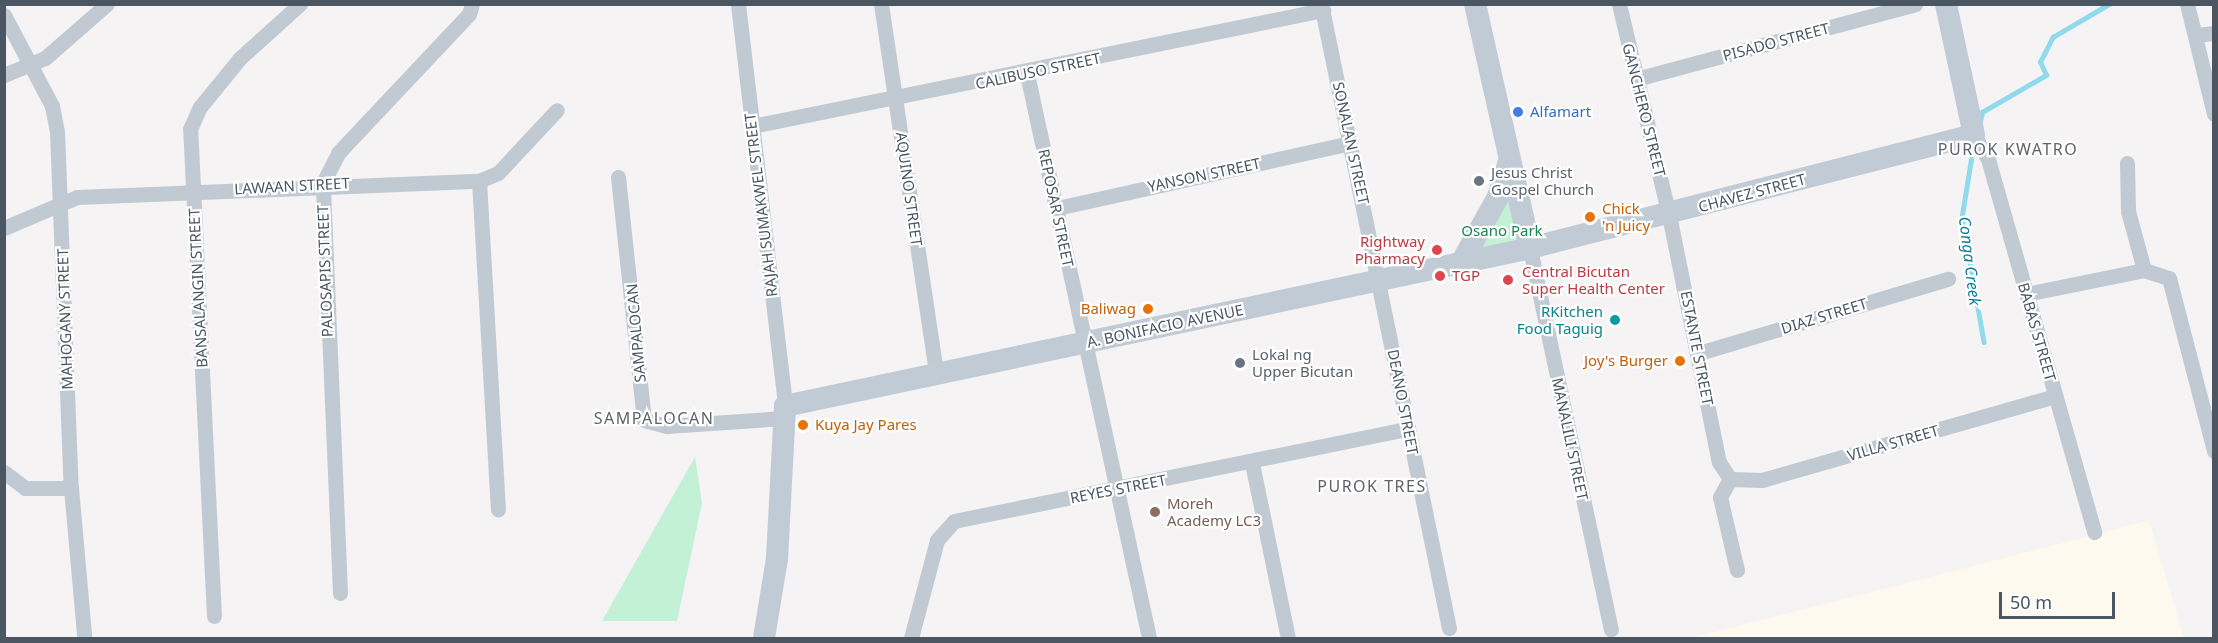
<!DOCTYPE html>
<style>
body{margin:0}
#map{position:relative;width:2218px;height:643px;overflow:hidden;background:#f5f3f3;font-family:"Noto Sans",sans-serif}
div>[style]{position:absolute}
.commercial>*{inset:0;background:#fdf9ef}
.green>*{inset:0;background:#c3f1d5}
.stream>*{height:4.5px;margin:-2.25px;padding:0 2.25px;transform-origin:2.25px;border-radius:2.25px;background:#90daee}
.street>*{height:15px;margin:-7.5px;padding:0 7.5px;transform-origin:7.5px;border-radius:7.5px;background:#c1cad2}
.secondary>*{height:22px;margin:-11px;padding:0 11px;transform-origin:11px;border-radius:11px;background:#c1cbd6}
.dots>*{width:16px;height:16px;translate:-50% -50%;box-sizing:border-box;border:3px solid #fff;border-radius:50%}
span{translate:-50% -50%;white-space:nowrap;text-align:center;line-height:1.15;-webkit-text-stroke:4.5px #fff;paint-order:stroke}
.street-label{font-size:15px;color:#4a5661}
.shop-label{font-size:15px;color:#366cbe}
.left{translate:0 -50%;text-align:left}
.worship-label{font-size:15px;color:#5b616d}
.food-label{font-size:15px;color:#c56008}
.right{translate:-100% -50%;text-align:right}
.park-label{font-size:15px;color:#17864f}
.health-label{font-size:15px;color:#be3a42}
.culture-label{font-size:15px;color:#0d838f}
.education-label{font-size:15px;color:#785e54}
.neighbourhood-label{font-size:16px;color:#5f6368;letter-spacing:1.5px}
.water-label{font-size:16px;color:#0c7c9b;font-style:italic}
.frame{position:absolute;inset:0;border:6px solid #4a5661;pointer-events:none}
.scale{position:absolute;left:1999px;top:592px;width:116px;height:27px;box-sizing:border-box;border:3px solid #4a5661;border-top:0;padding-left:8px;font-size:18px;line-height:21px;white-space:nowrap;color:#4a5661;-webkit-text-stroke:4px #fff;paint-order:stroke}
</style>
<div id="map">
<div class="commercial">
<i style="clip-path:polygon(2149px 520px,2184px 638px,1691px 638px,2094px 535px)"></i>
</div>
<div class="green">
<i style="clip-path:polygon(1507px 178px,1522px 244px,1473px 254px)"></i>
<i style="clip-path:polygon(695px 457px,702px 503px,677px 621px,602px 621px)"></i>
</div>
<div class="stream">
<i style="left:1980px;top:122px;width:10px;rotate:-79deg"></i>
<i style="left:1982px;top:112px;width:74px;rotate:-30deg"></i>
<i style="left:2046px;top:75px;width:14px;rotate:-115deg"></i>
<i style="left:2040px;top:62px;width:28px;rotate:-63deg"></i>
<i style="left:2053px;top:37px;width:65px;rotate:-30.5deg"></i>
<i style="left:1974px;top:144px;width:75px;rotate:99.2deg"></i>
<i style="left:1962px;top:218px;width:126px;rotate:79.9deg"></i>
</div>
<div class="street">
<i style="left:738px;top:4px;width:405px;rotate:83.3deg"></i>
<i style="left:881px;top:4px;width:374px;rotate:81.5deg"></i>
<i style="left:1321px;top:4px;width:637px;rotate:78.41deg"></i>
<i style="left:1619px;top:4px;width:217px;rotate:76.7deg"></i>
<i style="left:1669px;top:215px;width:252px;rotate:78.6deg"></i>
<i style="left:1719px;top:462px;width:20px;rotate:57deg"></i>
<i style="left:2187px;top:4px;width:113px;rotate:76.2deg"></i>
<i style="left:4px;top:15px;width:103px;rotate:62.2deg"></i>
<i style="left:52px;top:106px;width:25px;rotate:79deg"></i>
<i style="left:57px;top:131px;width:357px;rotate:87.8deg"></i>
<i style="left:71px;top:488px;width:148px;rotate:84.9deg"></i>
<i style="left:2197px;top:35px;width:17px;rotate:-7deg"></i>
<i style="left:1027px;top:74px;width:577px;rotate:77.79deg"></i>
<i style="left:4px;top:75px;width:44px;rotate:-22.5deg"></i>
<i style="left:45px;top:58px;width:82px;rotate:-41.1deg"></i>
<i style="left:1636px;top:79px;width:289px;rotate:-15deg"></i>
<i style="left:752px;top:126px;width:583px;rotate:-11.48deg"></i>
<i style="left:1974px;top:135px;width:28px;rotate:60deg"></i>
<i style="left:1988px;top:159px;width:388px;rotate:74.1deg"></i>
<i style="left:2127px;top:163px;width:48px;rotate:88.8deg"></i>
<i style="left:2128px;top:211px;width:61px;rotate:74.8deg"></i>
<i style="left:618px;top:177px;width:244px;rotate:83.9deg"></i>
<i style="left:644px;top:420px;width:24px;rotate:15deg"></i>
<i style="left:667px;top:426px;width:117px;rotate:-3.9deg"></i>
<i style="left:479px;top:181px;width:329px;rotate:86.7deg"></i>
<i style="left:1057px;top:208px;width:300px;rotate:-12.5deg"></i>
<i style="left:4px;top:228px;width:79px;rotate:-23deg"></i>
<i style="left:77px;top:197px;width:402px;rotate:-2.3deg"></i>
<i style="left:479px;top:181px;width:21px;rotate:-23deg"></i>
<i style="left:498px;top:173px;width:86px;rotate:-46.9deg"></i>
<i style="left:1530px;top:249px;width:389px;rotate:78deg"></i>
<i style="left:2026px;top:294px;width:120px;rotate:-11.5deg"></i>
<i style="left:2144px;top:270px;width:26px;rotate:18deg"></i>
<i style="left:2169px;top:278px;width:179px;rotate:75.4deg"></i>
<i style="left:1699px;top:353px;width:260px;rotate:-16.6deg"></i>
<i style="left:1252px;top:463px;width:179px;rotate:78.4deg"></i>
<i style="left:4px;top:472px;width:26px;rotate:37deg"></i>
<i style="left:25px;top:488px;width:46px"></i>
<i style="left:1730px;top:479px;width:32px;rotate:2deg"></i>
<i style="left:1762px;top:480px;width:305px;rotate:-16deg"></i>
<i style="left:1730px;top:479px;width:21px;rotate:119deg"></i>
<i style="left:1720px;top:497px;width:75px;rotate:76.9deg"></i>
<i style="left:340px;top:593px;width:410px;rotate:-92.4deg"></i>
<i style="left:323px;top:183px;width:34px;rotate:-63deg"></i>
<i style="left:338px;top:153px;width:191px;rotate:-46.7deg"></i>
<i style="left:469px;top:14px;width:10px;rotate:-73deg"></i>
<i style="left:214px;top:616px;width:488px;rotate:-92.8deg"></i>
<i style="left:190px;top:129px;width:24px;rotate:-66deg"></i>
<i style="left:200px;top:107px;width:63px;rotate:-50.8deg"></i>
<i style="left:240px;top:58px;width:81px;rotate:-42deg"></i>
<i style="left:911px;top:638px;width:101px;rotate:-75.1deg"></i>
<i style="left:937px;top:540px;width:25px;rotate:-48deg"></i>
<i style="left:954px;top:521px;width:462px;rotate:-11.5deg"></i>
</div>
<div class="secondary">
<i style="left:1475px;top:4px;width:251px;rotate:77.3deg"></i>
<i style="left:1461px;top:263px;width:76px;rotate:-60.7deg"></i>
<i style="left:1498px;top:197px;width:37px;rotate:-73deg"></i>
<i style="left:764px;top:638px;width:80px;rotate:-80.7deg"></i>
<i style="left:777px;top:559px;width:153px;rotate:-87deg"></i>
<i style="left:785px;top:406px;width:753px;rotate:-11.95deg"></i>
<i style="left:1522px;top:250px;width:466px;rotate:-14.3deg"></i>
<i style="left:1974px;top:135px;width:134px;rotate:-102.1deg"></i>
</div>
<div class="dots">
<i style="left:1518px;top:112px;background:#3f7fe0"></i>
<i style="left:1479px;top:181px;background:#6b7280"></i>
<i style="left:1590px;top:217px;background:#e8710a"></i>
<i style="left:1437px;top:250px;background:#e0444e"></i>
<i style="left:1440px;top:276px;background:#e0444e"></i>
<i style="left:1508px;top:280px;background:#e0444e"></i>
<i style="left:1148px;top:309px;background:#e8710a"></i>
<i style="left:1615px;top:320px;background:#0f9aa8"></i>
<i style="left:1680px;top:361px;background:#e8710a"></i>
<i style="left:1240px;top:363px;background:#6b7280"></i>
<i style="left:803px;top:425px;background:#e8710a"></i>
<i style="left:1155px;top:512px;background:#8d6e63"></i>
</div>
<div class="street-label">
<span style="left:1776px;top:42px;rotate:-15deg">PISADO STREET</span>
<span style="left:1038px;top:71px;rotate:-12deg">CALIBUSO STREET</span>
<span style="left:1644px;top:110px;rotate:76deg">GANCHERO STREET</span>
<span style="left:1351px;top:143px;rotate:78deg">SONALAN STREET</span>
<span style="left:1204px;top:175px;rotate:-12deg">YANSON STREET</span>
<span style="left:292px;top:186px;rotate:-3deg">LAWAAN STREET</span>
<span style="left:909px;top:189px;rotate:82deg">AQUINO STREET</span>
<span style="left:1752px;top:193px;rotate:-15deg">CHAVEZ STREET</span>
<span style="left:761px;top:205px;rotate:-97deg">RAJAH SUMAKWEL STREET</span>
<span style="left:1056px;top:208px;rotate:78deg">REPOSAR STREET</span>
<span style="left:325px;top:271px;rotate:-92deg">PALOSAPIS STREET</span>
<span style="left:198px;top:288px;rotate:-93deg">BANSALANGIN STREET</span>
<span style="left:1824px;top:316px;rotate:-17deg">DIAZ STREET</span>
<span style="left:65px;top:319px;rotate:-92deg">MAHOGANY STREET</span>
<span style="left:1165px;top:326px;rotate:-12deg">A. BONIFACIO AVENUE</span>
<span style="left:2037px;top:332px;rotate:74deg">BABAS STREET</span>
<span style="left:636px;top:333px;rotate:-95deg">SAMPALOCAN</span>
<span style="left:1697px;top:348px;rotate:79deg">ESTANTE STREET</span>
<span style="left:1403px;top:402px;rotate:79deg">DEANO STREET</span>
<span style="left:1570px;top:439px;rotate:78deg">MANALILI STREET</span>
<span style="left:1893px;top:443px;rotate:-16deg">VILLA STREET</span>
<span style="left:1118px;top:489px;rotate:-11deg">REYES STREET</span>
</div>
<div class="shop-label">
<span class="left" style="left:1530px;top:112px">Alfamart</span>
</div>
<div class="worship-label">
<span class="left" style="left:1491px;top:181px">Jesus Christ<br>Gospel Church</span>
<span class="left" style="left:1252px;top:363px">Lokal ng<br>Upper Bicutan</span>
</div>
<div class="food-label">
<span class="left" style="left:1602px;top:217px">Chick<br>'n Juicy</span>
<span class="right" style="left:1136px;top:309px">Baliwag</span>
<span class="right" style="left:1668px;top:361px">Joy's Burger</span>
<span class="left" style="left:815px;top:425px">Kuya Jay Pares</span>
</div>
<div class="park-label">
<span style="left:1502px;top:231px">Osano Park</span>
</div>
<div class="health-label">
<span class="right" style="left:1425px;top:250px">Rightway<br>Pharmacy</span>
<span class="left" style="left:1522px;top:280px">Central Bicutan<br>Super Health Center</span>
<span class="left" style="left:1452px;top:276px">TGP</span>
</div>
<div class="culture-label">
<span class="right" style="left:1603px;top:320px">RKitchen<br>Food Taguig</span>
</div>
<div class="education-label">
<span class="left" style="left:1167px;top:512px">Moreh<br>Academy LC3</span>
</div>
<div class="neighbourhood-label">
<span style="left:2008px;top:149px">PUROK KWATRO</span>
<span style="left:654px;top:418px">SAMPALOCAN</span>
<span style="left:1372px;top:486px">PUROK TRES</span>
</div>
<div class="water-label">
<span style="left:1970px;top:261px;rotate:83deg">Conga Creek</span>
</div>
<div class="frame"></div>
<div class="scale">50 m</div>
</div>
